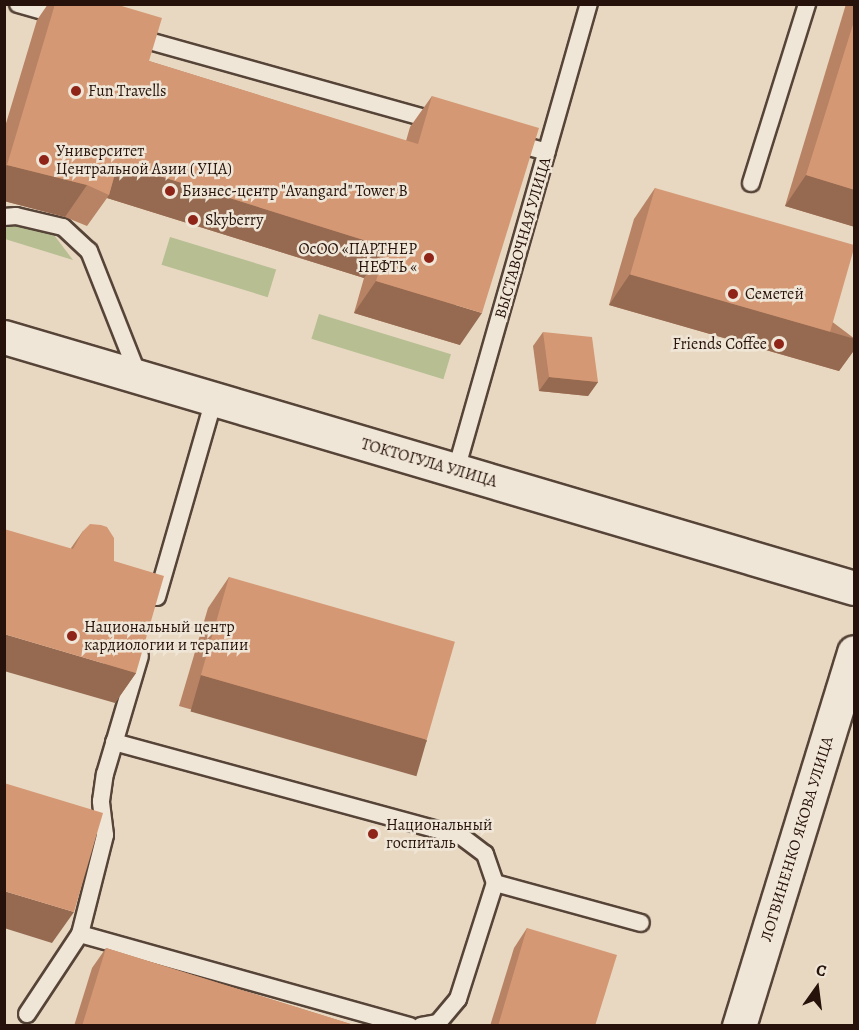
<!DOCTYPE html>
<meta charset="utf-8">
<style>
body{margin:0}
#map{position:relative;width:859px;height:1030px;overflow:hidden;background:#e8d8c1;font-family:Alegreya,serif}
div>[style]{position:absolute}
.green>*{inset:0;background:#b6be92;transform-origin:0 0}
.roads{filter:drop-shadow(2px 0 #564438) drop-shadow(-2px 0 #564438) drop-shadow(0 2px #564438) drop-shadow(0 -2px #564438)}
.service>*{height:16px;margin:-8px;padding:0 8px;transform-origin:8px;border-radius:8px;background:#f0e6d7}
.tertiary>*{height:33px;margin:-16.5px;padding:0 16.5px;transform-origin:16.5px;border-radius:16.5px;background:#f0e6d7}
.secondary>*{height:33px;margin:-16.5px;padding:0 16.5px;transform-origin:16.5px;border-radius:16.5px;background:#f0e6d7}
.wall>*{inset:0;background:#b78364}
.shaded-wall>*{inset:0;background:#956a51;transform-origin:0 0}
.building>*{inset:0;background:#d59874;transform-origin:0 0}
.dots>*{width:16px;height:16px;translate:-50% -50%;box-sizing:border-box;border:3px solid #f0e6d7;border-radius:50%}
span{translate:-50% -50%;white-space:nowrap;text-align:center;line-height:1.15;-webkit-text-stroke:5px #f0e6d7;paint-order:stroke}
.poi-label{font-size:16px;color:#26120a}
.left{translate:0 -50%;text-align:left}
.right{translate:-100% -50%;text-align:right}
.street-label{font-size:16px;color:#26120a}
.frame{position:absolute;inset:0;border:6px solid #26120a;pointer-events:none}
.north{position:absolute;left:787px;top:958px;width:60px;height:60px;-webkit-text-stroke:4px #f0e6d7;paint-order:stroke;rotate:14deg;font-size:16px;font-weight:700;line-height:24px;text-align:center;color:#26120a}
.north::after{content:'';display:block;margin:auto;width:21px;height:27px;background:#26120a;clip-path:polygon(50% 0,100% 100%,50% 72%,0 100%)}
</style>
<div id="map">
<div class="green">
<i style="clip-path:polygon(13px 224px,36px 228px,54px 235px,73px 260px,5px 239px,5px 227px)"></i>
<i style="left:170px;top:237px;width:111px;height:29px;rotate:17deg"></i>
<i style="left:319px;top:314px;width:138px;height:26px;rotate:17deg"></i>
</div>
<div class="roads">
<div class="service">
<i style="left:18px;top:4px;width:48px;rotate:15.8deg"></i>
<i style="left:135px;top:37px;width:316px;rotate:15.6deg"></i>
<i style="left:510px;top:142px;width:38px;rotate:15deg"></i>
<i style="left:751px;top:183px;width:188px;rotate:-72.6deg"></i>
<i style="left:4px;top:217px;width:12px;rotate:-5deg"></i>
<i style="left:16px;top:216px;width:48px;rotate:13.2deg"></i>
<i style="left:63px;top:227px;width:35px;rotate:43deg"></i>
<i style="left:89px;top:251px;width:136px;rotate:68.4deg"></i>
<i style="left:456px;top:470px;width:485px;rotate:-74.1deg"></i>
<i style="left:157px;top:597px;width:206px;rotate:-73.9deg"></i>
<i style="left:114px;top:742px;width:360px;rotate:15.2deg"></i>
<i style="left:461px;top:836px;width:30px;rotate:37deg"></i>
<i style="left:485px;top:854px;width:31px;rotate:71deg"></i>
<i style="left:495px;top:883px;width:122px;rotate:107.7deg"></i>
<i style="left:458px;top:999px;width:31px;rotate:130deg"></i>
<i style="left:438px;top:1023px;width:17px;rotate:170deg"></i>
<i style="left:495px;top:883px;width:151px;rotate:15.3deg"></i>
<i style="left:80px;top:934px;width:343px;rotate:15.6deg"></i>
<i style="left:27px;top:1014px;width:96px;rotate:-56.5deg"></i>
<i style="left:80px;top:934px;width:102px;rotate:-75.8deg"></i>
<i style="left:105px;top:835px;width:34px;rotate:-97deg"></i>
<i style="left:101px;top:801px;width:27px;rotate:-82deg"></i>
<i style="left:105px;top:774px;width:123px;rotate:-73.5deg"></i>
</div>
<div class="tertiary">
<i style="left:739px;top:1026px;width:391px;rotate:-72.9deg"></i>
</div>
<div class="secondary">
<i style="left:4px;top:337px;width:886px;rotate:16.45deg"></i>
</div>
</div>
<div class="wall">
<i style="clip-path:polygon(48px 4px,115px 4px,149px 61px,406px 141px,410px 127px,432px 96px,460px 345px,354px 313px,364px 278px,107px 198px,87px 226px,65px 217px,4px 201px,4px 130px,37px 20px)"></i>
<i style="clip-path:polygon(846px 4px,855px 4px,855px 227px,785px 206px)"></i>
<i style="clip-path:polygon(655px 188px,855px 339px,855px 349px,839px 371px,609px 305px,634px 219px)"></i>
<i style="clip-path:polygon(543px 332px,598px 382px,588px 396px,539px 391px,533px 346px)"></i>
<i style="clip-path:polygon(83px 531px,114px 561px,136px 673px,115px 703px,71px 548px)"></i>
<i style="clip-path:polygon(229px 577px,427px 741px,405px 771px,179px 706px,208px 608px)"></i>
<i style="clip-path:polygon(527px 928px,595px 1026px,490px 1026px,514px 948px)"></i>
<i style="clip-path:polygon(106px 948px,357px 1026px,74px 1026px,92px 968px)"></i>
</div>
<div class="shaded-wall">
<i style="clip-path:polygon(118px 163px,386px 247px,364px 278px,107px 198px,109px 195px)"></i>
<i style="clip-path:polygon(7px 165px,87px 185px,65px 217px,4px 201px,4px 168px)"></i>
<i style="clip-path:polygon(806px 175px,855px 190px,855px 227px,785px 206px)"></i>
<i style="clip-path:polygon(630px 274px,855px 339px,855px 349px,839px 371px,609px 305px)"></i>
<i style="clip-path:polygon(376px 281px,482px 313px,460px 345px,354px 313px)"></i>
<i style="clip-path:polygon(549px 377px,598px 382px,588px 396px,539px 391px)"></i>
<i style="clip-path:polygon(4px 634px,136px 673px,115px 703px,4px 671px)"></i>
<i style="left:201px;top:675px;width:235px;height:38px;rotate:16deg"></i>
<i style="clip-path:polygon(4px 891px,74px 912px,52px 943px,4px 928px)"></i>
</div>
<div class="building">
<i style="clip-path:polygon(55px 4px,115px 4px,162px 18px,149px 61px,418px 144px,432px 96px,539px 128px,482px 313px,376px 281px,386px 247px,118px 163px,109px 195px,87px 185px,7px 165px)"></i>
<i style="clip-path:polygon(855px 18px,855px 190px,806px 175px)"></i>
<i style="left:655px;top:188px;width:208px;height:90px;rotate:16deg"></i>
<i style="clip-path:polygon(543px 332px,592px 337px,598px 382px,549px 377px)"></i>
<i style="clip-path:polygon(90px 524px,101px 525px,107px 527px,114px 538px,114px 561px,164px 576px,136px 673px,4px 634px,4px 529px,73px 549px,83px 531px)"></i>
<i style="left:229px;top:577px;width:235px;height:102px;rotate:16deg"></i>
<i style="clip-path:polygon(4px 783px,103px 813px,74px 912px,4px 891px)"></i>
<i style="clip-path:polygon(527px 928px,617px 955px,595px 1026px,498px 1026px)"></i>
<i style="clip-path:polygon(106px 948px,357px 1026px,82px 1026px)"></i>
</div>
<div class="dots">
<i style="left:76px;top:91px;background:#8f2418"></i>
<i style="left:44px;top:160px;background:#8f2418"></i>
<i style="left:170px;top:191px;background:#8f2418"></i>
<i style="left:193px;top:220px;background:#8f2418"></i>
<i style="left:429px;top:258px;background:#8f2418"></i>
<i style="left:733px;top:294px;background:#8f2418"></i>
<i style="left:779px;top:344px;background:#8f2418"></i>
<i style="left:72px;top:636px;background:#8f2418"></i>
<i style="left:373px;top:834px;background:#8f2418"></i>
</div>
<div class="poi-label">
<span class="left" style="left:88px;top:91px">Fun Travells</span>
<span class="left" style="left:56px;top:160px">Университет<br>Центральной Азии ( УЦА)</span>
<span class="left" style="left:182px;top:191px">Бизнес-центр "Avangard" Tower B</span>
<span class="left" style="left:205px;top:220px">Skyberry</span>
<span class="right" style="left:417px;top:258px">ОсОО «ПАРТНЕР<br>НЕФТЬ «</span>
<span class="left" style="left:745px;top:294px">Семетей</span>
<span class="right" style="left:767px;top:344px">Friends Coffee</span>
<span class="left" style="left:84px;top:636px">Национальный центр<br>кардиологии и терапии</span>
<span class="left" style="left:386px;top:834px">Национальный<br>госпиталь</span>
</div>
<div class="street-label">
<span style="left:523px;top:238px;rotate:-74deg">ВЫСТАВОЧНАЯ УЛИЦА</span>
<span style="left:429px;top:463px;rotate:16deg">ТОКТОГУЛА УЛИЦА</span>
<span style="left:797px;top:839px;rotate:-73deg">ЛОГВИНЕНКО ЯКОВА УЛИЦА</span>
</div>
<div class="frame"></div>
<div class="north">С</div>
</div>
